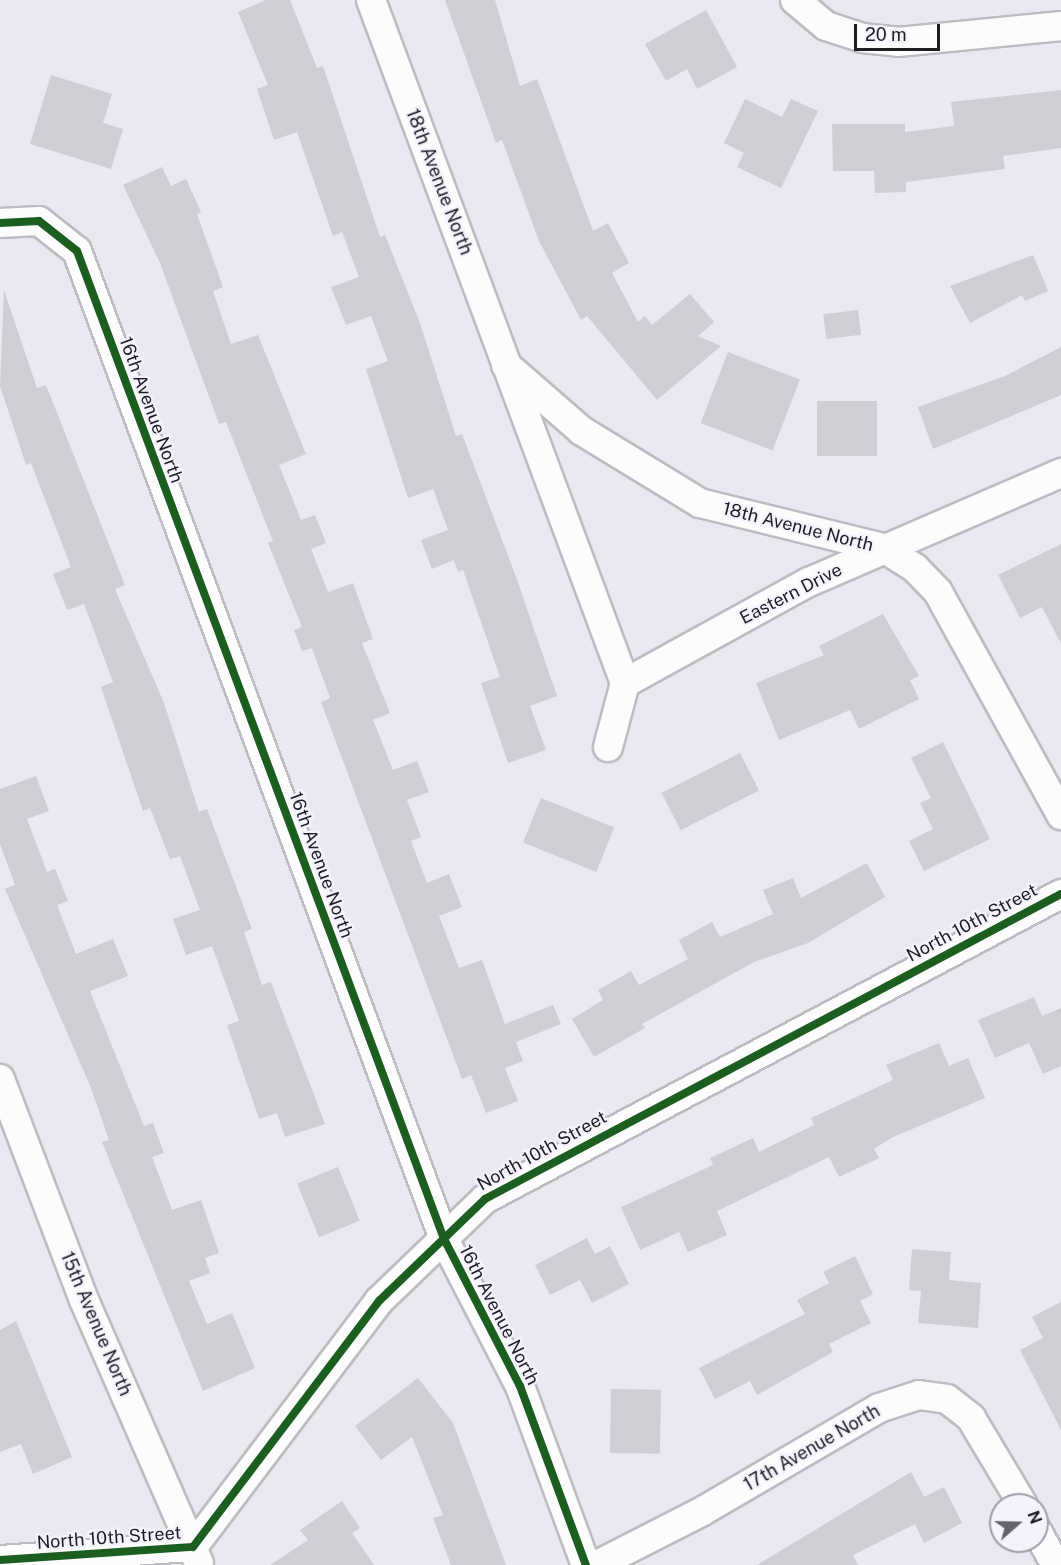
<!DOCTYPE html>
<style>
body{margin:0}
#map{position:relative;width:1061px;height:1565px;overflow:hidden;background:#eae8f0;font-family:"Public Sans",sans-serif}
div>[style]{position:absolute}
.building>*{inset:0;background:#d0ced4;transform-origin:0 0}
.roads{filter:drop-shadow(2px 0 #bdbcc2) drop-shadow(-2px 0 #bdbcc2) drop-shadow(0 2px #bdbcc2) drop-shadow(0 -2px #bdbcc2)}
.street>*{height:28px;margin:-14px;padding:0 14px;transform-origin:14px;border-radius:14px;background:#fcfcfd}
.cycleway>*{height:8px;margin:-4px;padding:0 4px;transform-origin:4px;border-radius:4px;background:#1b5e20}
span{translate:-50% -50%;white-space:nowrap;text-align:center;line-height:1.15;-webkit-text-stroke:4.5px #f5f2fe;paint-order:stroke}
.street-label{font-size:18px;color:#1e1d22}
.north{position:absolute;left:989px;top:1493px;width:60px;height:60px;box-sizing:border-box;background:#f5f2fe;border:2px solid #9f9da6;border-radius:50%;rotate:70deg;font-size:16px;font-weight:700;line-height:24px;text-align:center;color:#1e1d22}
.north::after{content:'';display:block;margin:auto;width:21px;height:27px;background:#65646a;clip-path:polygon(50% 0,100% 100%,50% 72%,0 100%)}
.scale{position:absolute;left:854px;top:24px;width:86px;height:27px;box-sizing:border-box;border:3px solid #1e1d22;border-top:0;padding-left:8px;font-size:18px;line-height:21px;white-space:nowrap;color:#1e1d22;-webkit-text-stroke:4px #f5f2fe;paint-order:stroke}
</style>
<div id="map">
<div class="building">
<i style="clip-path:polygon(266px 0,290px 0,317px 68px,323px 66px,380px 237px,385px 235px,420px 323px,456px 436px,462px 434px,515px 574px,557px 696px,530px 706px,546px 750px,508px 763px,481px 683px,500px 677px,463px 570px,458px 572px,454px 560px,432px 569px,421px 540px,448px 530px,433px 489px,408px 498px,366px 369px,388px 361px,371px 316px,346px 325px,331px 287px,359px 277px,342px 232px,333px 236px,297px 132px,274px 140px,257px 89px,268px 85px,238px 12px)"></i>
<i style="clip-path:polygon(445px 0,495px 0,520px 86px,537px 79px,593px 231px,608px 223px,629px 263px,612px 273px,638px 322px,645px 316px,652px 325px,690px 294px,714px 322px,698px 336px,721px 346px,657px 400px,587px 316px,581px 320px,539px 241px,502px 140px,496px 143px)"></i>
<i style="clip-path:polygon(706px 10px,737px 67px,697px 89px,687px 69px,666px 81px,645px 44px)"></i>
<i style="clip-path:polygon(51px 75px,112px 94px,103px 123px,123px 129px,111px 169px,30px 144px)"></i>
<i style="clip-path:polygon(1061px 90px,1061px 148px,1003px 156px,1005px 169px,906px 182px,906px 192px,875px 193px,874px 171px,833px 171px,832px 124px,905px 124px,905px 132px,954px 126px,951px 102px)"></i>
<i style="clip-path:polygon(745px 99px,782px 117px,791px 99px,818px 111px,781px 188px,737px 167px,744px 153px,724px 143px)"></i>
<i style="clip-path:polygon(162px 167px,171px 186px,186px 179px,201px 212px,197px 214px,223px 287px,213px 291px,231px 344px,258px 335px,306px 454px,279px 465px,301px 520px,315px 515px,326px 543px,311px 549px,328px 592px,353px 583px,373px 639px,362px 643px,390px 713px,373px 720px,393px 770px,417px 761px,429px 792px,407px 800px,421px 837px,411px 841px,427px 883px,449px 874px,462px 907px,439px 916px,459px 968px,482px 960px,505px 1024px,553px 1005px,561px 1024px,516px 1042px,523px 1061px,505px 1068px,518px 1101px,486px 1113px,471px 1075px,462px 1079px,321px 702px,330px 698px,312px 648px,302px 651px,294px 630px,302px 627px,268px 543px,273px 541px,226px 422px,219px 424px,160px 263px,123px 185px)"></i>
<i style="clip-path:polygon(1033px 255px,1048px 291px,1025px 301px,1022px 295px,970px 323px,950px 286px)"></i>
<i style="clip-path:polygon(4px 290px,37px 388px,46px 385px,125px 585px,115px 589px,164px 703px,199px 812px,207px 809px,252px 929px,244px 932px,262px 985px,271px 982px,325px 1124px,285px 1137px,277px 1113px,259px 1119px,227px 1025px,239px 1021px,212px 946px,186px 955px,173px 919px,200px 910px,180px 856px,170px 859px,150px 808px,143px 811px,101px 687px,113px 682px,84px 604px,67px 610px,53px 574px,71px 567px,31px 463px,26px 465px,0 386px)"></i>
<i style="left:858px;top:310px;width:25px;height:35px;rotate:83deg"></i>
<i style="clip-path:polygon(1061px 347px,1061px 395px,933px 449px,918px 407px,1005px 376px)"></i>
<i style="left:728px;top:352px;width:77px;height:76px;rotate:21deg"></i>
<i style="left:817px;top:401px;width:60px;height:55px"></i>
<i style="clip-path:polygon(1061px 544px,1061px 644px,1042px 607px,1020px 618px,998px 575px)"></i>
<i style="clip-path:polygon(883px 614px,919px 676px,910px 680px,919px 699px,859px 729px,850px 710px,779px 740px,756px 683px,824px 655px,819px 646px)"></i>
<i style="clip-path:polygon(943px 742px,990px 839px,924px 871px,909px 841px,933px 829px,920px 803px,931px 798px,911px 758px)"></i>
<i style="left:740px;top:753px;width:42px;height:88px;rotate:63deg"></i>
<i style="clip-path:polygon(36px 776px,49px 811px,27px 819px,47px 872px,55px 869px,68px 901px,57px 905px,76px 954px,113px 939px,128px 976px,90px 991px,144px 1126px,153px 1123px,164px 1153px,152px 1157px,172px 1210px,201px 1200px,219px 1253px,205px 1258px,210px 1273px,189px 1281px,207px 1324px,232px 1313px,255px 1368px,203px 1391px,102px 1142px,109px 1140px,91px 1088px,5px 889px,15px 885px,0 844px,0 789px)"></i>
<i style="left:541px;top:798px;width:79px;height:48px;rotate:22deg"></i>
<i style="clip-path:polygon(867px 863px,885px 897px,808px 943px,754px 962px,642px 1024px,645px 1028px,594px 1057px,572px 1019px,603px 1000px,598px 990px,631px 971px,639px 985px,688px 959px,679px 940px,712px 922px,720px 937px,773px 914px,763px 890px,793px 878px,801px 898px)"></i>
<i style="clip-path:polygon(1034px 997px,1042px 1016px,1061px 1008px,1061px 1066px,1043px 1074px,1029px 1043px,995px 1058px,978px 1020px)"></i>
<i style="clip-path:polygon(939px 1043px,949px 1066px,968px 1058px,985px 1098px,891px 1138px,874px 1149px,879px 1158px,839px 1177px,829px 1157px,717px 1211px,727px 1235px,688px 1252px,679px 1232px,640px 1250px,621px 1207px,713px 1165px,710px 1158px,753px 1138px,759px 1152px,814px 1125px,811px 1118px,893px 1080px,886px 1065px)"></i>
<i style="left:338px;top:1167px;width:58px;height:44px;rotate:68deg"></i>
<i style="clip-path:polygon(587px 1238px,595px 1254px,610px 1246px,629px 1284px,592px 1303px,580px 1280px,550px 1295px,535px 1265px)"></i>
<i style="clip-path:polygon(912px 1249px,951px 1252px,949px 1280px,981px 1283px,978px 1328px,918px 1323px,921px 1291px,909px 1290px)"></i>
<i style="clip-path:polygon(855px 1256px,873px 1294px,860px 1301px,871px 1323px,829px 1344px,833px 1352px,757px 1395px,750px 1381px,715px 1399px,699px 1368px,805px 1314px,797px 1300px,829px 1283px,823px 1272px)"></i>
<i style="clip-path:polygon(1061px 1302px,1061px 1430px,1020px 1350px,1043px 1338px,1032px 1317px)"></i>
<i style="clip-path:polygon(16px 1321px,72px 1457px,33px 1474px,21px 1444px,0 1452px,0 1330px)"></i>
<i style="clip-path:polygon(418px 1378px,453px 1423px,506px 1565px,451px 1565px,433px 1518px,443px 1515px,412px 1437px,381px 1460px,355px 1426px)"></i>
<i style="left:611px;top:1389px;width:50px;height:64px;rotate:1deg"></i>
<i style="clip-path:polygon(911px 1472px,924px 1497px,944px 1487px,962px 1523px,924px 1543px,915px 1524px,853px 1555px,858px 1565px,757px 1565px)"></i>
<i style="clip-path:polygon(342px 1501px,360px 1528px,352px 1533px,374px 1565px,270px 1565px,308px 1540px,300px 1530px)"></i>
</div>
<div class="roads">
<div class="street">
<i style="left:371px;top:0;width:729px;rotate:69.6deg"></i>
<i style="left:795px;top:0;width:40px;rotate:40deg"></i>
<i style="left:826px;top:26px;width:38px;rotate:18deg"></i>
<i style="left:862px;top:38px;width:36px;rotate:6deg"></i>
<i style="left:898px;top:42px;width:164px;rotate:-5.6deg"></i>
<i style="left:0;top:223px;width:39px;rotate:-3deg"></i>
<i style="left:39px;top:221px;width:48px;rotate:38.3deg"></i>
<i style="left:77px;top:251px;width:1054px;rotate:69.62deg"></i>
<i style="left:444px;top:1239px;width:165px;rotate:62.7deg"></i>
<i style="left:520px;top:1386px;width:191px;rotate:69.8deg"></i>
<i style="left:506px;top:365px;width:101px;rotate:41deg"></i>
<i style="left:582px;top:431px;width:138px;rotate:31.4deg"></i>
<i style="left:700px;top:503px;width:188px;rotate:13.8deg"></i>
<i style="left:883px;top:548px;width:38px;rotate:32deg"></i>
<i style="left:915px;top:568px;width:33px;rotate:46deg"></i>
<i style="left:938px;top:592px;width:255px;rotate:61.1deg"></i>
<i style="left:625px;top:683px;width:210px;rotate:-28.8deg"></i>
<i style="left:809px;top:582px;width:275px;rotate:-23.4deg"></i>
<i style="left:608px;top:747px;width:66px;rotate:-75.1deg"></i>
<i style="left:0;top:1079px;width:236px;rotate:69.2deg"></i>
<i style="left:84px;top:1300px;width:287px;rotate:66.4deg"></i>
<i style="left:1037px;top:1531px;width:39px;rotate:61deg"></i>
<i style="left:0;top:1560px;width:193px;rotate:-3.9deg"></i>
<i style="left:193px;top:1547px;width:308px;rotate:-52.9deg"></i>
<i style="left:379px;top:1301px;width:147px;rotate:-43.9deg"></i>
<i style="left:485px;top:1199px;width:652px;rotate:-27.9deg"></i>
<i style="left:597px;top:1565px;width:117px;rotate:-27deg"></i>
<i style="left:701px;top:1512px;width:206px;rotate:-30.3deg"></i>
<i style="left:879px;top:1408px;width:42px;rotate:-18deg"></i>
<i style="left:919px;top:1395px;width:28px;rotate:8deg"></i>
<i style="left:947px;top:1399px;width:31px;rotate:38deg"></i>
<i style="left:971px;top:1418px;width:101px;rotate:59.1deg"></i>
</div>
</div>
<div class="cycleway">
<i style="left:0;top:223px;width:39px;rotate:-3deg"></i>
<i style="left:39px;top:221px;width:48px;rotate:38.3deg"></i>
<i style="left:77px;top:251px;width:1054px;rotate:69.62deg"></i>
<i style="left:444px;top:1239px;width:165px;rotate:62.7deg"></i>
<i style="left:520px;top:1386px;width:191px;rotate:69.8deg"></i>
<i style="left:0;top:1560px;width:193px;rotate:-3.9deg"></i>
<i style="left:193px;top:1547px;width:308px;rotate:-52.9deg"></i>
<i style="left:379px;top:1301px;width:147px;rotate:-43.9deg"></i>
<i style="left:485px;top:1199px;width:652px;rotate:-27.9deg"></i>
</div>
<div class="street-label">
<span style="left:439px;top:182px;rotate:69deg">18th Avenue North</span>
<span style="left:151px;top:410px;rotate:70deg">16th Avenue North</span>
<span style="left:798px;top:527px;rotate:14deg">18th Avenue North</span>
<span style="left:791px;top:594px;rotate:-27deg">Eastern Drive</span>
<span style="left:321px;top:865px;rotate:70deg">16th Avenue North</span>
<span style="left:972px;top:923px;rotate:-28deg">North 10th Street</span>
<span style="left:542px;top:1151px;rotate:-29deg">North 10th Street</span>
<span style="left:499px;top:1315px;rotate:63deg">16th Avenue North</span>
<span style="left:96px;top:1324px;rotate:67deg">15th Avenue North</span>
<span style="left:812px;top:1448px;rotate:-30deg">17th Avenue North</span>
<span style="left:109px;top:1538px;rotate:-4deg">North 10th Street</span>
</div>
<div class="north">N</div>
<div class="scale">20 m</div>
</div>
